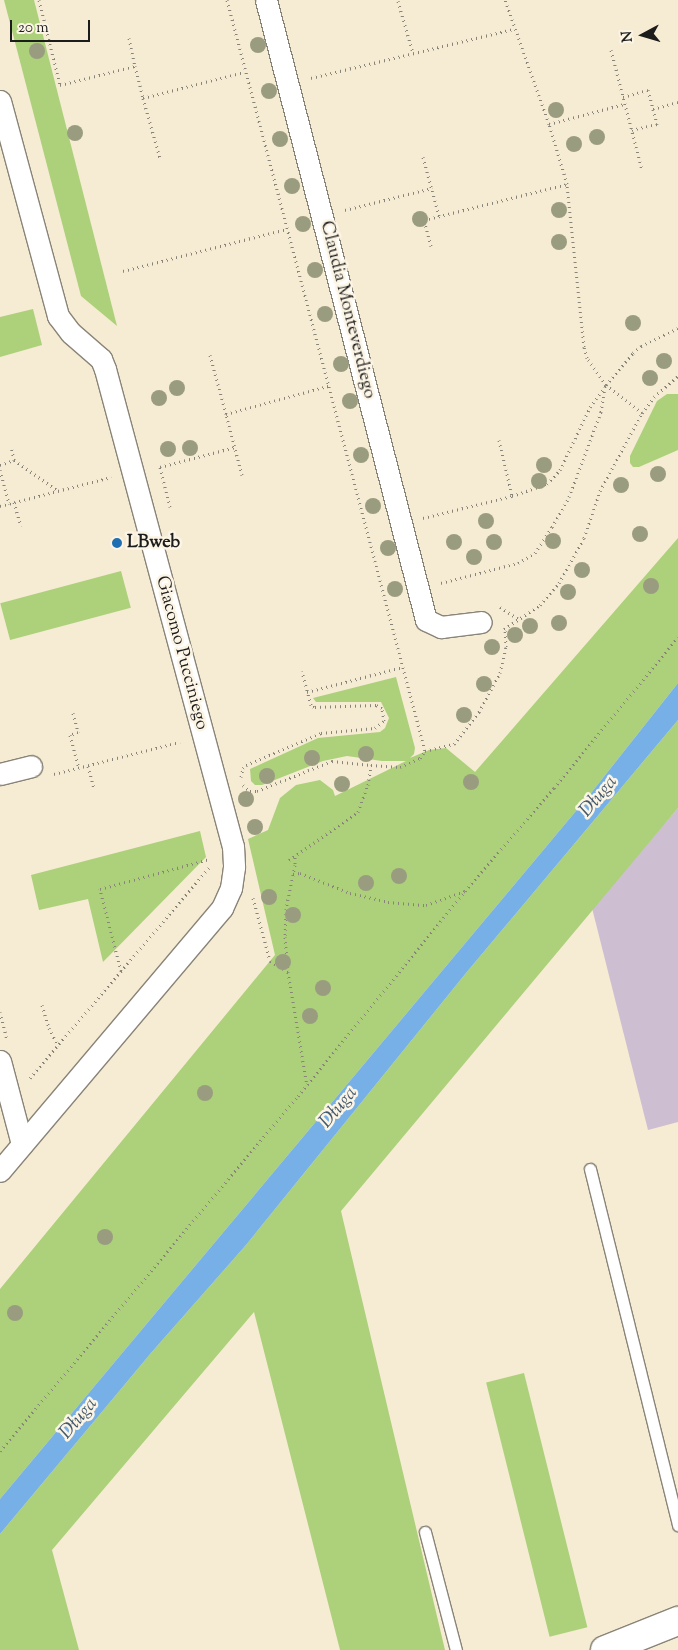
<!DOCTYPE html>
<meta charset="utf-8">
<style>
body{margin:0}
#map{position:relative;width:678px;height:1650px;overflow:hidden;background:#f6ebd3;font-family:"Sorts Mill Goudy",serif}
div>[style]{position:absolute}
.industrial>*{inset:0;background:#cebed1}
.green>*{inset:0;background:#acd17a;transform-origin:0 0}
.water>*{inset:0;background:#77b0e7}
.path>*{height:3px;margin-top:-1.5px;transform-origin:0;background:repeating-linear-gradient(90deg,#898478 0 1px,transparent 0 5px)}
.roads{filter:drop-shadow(1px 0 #898478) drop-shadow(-1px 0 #898478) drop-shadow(0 1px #898478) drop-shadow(0 -1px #898478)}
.lane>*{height:11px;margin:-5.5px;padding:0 5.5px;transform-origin:5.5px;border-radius:5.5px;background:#fff}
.street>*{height:21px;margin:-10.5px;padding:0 10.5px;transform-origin:10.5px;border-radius:10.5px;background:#fff}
.secondary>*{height:28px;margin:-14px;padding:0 14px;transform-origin:14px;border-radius:14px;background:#fff}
.trees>*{width:16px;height:16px;margin:-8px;border-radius:50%;background:#9a9c80}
.dots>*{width:14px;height:14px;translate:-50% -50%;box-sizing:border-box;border:2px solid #fcf5e5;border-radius:50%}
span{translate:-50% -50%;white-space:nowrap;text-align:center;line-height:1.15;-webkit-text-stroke:5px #fcf5e5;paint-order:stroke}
.street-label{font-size:18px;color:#1c1c1c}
.poi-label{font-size:18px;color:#1c1c1c;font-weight:700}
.left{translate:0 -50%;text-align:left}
.water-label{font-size:19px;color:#40576d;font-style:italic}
.north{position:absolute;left:618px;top:10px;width:50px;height:50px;-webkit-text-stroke:4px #fcf5e5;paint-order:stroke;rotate:264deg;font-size:14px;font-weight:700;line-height:20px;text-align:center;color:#1c1c1c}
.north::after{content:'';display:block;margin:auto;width:18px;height:22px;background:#1c1c1c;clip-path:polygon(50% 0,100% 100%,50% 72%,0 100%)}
.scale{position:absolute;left:10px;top:20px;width:80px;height:22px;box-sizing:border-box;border:2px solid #1c1c1c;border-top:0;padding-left:6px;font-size:15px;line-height:18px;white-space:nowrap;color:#1c1c1c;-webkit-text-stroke:4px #fcf5e5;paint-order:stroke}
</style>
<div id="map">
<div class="industrial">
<i style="clip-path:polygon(678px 808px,678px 1122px,648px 1130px,592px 908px)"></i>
</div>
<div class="green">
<i style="clip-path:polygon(4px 0,34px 0,117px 326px,81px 296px)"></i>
<i style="clip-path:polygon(33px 309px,42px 345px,0 357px,0 317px)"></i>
<i style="clip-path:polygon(667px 394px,678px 394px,678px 450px,639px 467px,633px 467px,630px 463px,630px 456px,657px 401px)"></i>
<i style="clip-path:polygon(678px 538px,678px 683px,591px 793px,0 1499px,0 1289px,275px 955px,248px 839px,268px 830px,280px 798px,296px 785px,320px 780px,333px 790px,335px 796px,406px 761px,382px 761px,347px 756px,323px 761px,262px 785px,255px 785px,251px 781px,250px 769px,318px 738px,380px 732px,385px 728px,389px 718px,381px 702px,316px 702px,313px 698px,396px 677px,415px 748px,414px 754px,410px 758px,429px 750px,446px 748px,475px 772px)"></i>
<i style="left:121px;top:571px;width:38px;height:125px;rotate:75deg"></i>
<i style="clip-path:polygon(678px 720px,678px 808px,341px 1211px,445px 1650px,340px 1650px,254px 1312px,52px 1550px,79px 1650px,0 1650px,0 1534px,151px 1353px,246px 1245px,466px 973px)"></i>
<i style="clip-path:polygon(200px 831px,206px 857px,103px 962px,88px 899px,39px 910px,31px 875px)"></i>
<i style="left:524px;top:1373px;width:262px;height:39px;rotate:76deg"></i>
</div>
<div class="water">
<i style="clip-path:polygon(678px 683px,678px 720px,466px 973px,246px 1245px,151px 1353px,0 1534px,0 1499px,591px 793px)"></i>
</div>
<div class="path">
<i style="left:39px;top:0;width:88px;rotate:76.1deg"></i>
<i style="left:60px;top:85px;width:77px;rotate:-14.2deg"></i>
<i style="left:135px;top:66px;width:33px;rotate:76deg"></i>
<i style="left:143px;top:98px;width:104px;rotate:-14.4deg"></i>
<i style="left:227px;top:0;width:777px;rotate:75.23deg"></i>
<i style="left:425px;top:751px;width:30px;rotate:-14deg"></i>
<i style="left:454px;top:744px;width:41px;rotate:-52deg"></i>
<i style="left:479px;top:712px;width:44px;rotate:-61.7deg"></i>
<i style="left:500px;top:673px;width:27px;rotate:-77deg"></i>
<i style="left:506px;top:647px;width:17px;rotate:-93deg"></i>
<i style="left:398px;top:1px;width:54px;rotate:73.9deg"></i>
<i style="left:129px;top:38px;width:29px;rotate:78deg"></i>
<i style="left:611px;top:50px;width:124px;rotate:75.5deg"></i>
<i style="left:311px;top:78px;width:209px;rotate:-13.6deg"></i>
<i style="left:623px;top:97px;width:26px;rotate:-16deg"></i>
<i style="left:648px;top:90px;width:20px;rotate:75deg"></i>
<i style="left:653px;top:109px;width:16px;rotate:75deg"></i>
<i style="left:657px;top:124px;width:26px;rotate:167deg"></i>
<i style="left:143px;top:98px;width:62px;rotate:74.2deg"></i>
<i style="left:653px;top:109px;width:26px;rotate:-16deg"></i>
<i style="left:549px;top:124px;width:78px;rotate:-14.9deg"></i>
<i style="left:423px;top:157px;width:61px;rotate:74.8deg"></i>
<i style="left:345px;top:210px;width:90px;rotate:-14.2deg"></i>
<i style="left:431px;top:246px;width:27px;rotate:-105deg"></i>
<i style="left:424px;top:220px;width:147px;rotate:-14.1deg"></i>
<i style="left:123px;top:271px;width:168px;rotate:-14.4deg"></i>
<i style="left:210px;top:355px;width:61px;rotate:74.8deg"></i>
<i style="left:642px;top:413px;width:46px;rotate:-142.1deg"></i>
<i style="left:606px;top:385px;width:42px;rotate:-49.8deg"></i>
<i style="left:633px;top:353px;width:11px;rotate:-41deg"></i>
<i style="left:641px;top:346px;width:41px;rotate:-25.9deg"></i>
<i style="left:499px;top:440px;width:57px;rotate:76.9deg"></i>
<i style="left:14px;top:460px;width:52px;rotate:34.9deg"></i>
<i style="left:0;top:465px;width:15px;rotate:-20deg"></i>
<i style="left:14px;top:460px;width:14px;rotate:-102deg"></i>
<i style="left:0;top:470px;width:35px;rotate:75deg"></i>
<i style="left:242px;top:475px;width:63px;rotate:-104.7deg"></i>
<i style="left:226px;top:414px;width:106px;rotate:-15.4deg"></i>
<i style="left:14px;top:502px;width:25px;rotate:74deg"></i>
<i style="left:0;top:506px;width:115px;rotate:-14.6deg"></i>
<i style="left:170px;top:507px;width:41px;rotate:-104deg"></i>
<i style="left:160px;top:467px;width:78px;rotate:-14.9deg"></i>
<i style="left:423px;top:518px;width:92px;rotate:-13.9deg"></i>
<i style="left:512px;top:496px;width:37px;rotate:-19deg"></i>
<i style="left:547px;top:484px;width:19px;rotate:-47deg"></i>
<i style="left:560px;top:470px;width:70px;rotate:-64.5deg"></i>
<i style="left:590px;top:407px;width:27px;rotate:-54deg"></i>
<i style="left:606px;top:385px;width:33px;rotate:-125deg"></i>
<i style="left:587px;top:358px;width:11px;rotate:-105deg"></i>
<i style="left:584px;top:347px;width:164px;rotate:-96deg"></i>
<i style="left:567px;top:184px;width:63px;rotate:-106.7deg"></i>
<i style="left:549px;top:124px;width:132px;rotate:-109.5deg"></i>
<i style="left:441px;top:583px;width:80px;rotate:-14.6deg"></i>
<i style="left:518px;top:563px;width:20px;rotate:-30deg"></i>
<i style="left:535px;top:553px;width:31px;rotate:-57deg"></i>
<i style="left:552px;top:527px;width:34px;rotate:-60deg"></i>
<i style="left:569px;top:497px;width:91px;rotate:-69.4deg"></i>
<i style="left:601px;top:412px;width:25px;rotate:-81deg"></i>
<i style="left:500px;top:607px;width:24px;rotate:33deg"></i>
<i style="left:504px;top:629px;width:43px;rotate:-33.7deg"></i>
<i style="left:540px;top:605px;width:29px;rotate:-49deg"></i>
<i style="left:559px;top:583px;width:51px;rotate:-60.9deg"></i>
<i style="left:584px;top:538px;width:50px;rotate:-71.2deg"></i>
<i style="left:600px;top:491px;width:89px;rotate:-61.7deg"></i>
<i style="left:642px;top:413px;width:20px;rotate:-53deg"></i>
<i style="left:654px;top:397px;width:32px;rotate:-41deg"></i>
<i style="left:307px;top:692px;width:99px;rotate:-14.6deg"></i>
<i style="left:73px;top:713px;width:20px;rotate:75deg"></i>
<i style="left:78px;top:732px;width:9px;rotate:159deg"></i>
<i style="left:70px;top:735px;width:34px;rotate:75deg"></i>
<i style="left:88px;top:766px;width:24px;rotate:75deg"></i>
<i style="left:54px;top:774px;width:130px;rotate:-14.3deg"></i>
<i style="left:241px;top:777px;width:9px;rotate:-77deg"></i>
<i style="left:243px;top:768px;width:4px;rotate:-45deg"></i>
<i style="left:246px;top:765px;width:82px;rotate:-23.1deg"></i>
<i style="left:321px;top:733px;width:54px;rotate:-5.3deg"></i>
<i style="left:375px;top:728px;width:11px;rotate:-38deg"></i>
<i style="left:384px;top:721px;width:13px;rotate:-99deg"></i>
<i style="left:382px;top:708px;width:7px;rotate:-153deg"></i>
<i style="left:376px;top:705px;width:62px;rotate:178.2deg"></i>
<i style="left:314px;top:707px;width:4px;rotate:-146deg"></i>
<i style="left:311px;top:705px;width:35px;rotate:-105deg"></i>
<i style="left:243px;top:785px;width:9px;rotate:41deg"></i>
<i style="left:250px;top:791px;width:7px"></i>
<i style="left:257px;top:791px;width:81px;rotate:-21.8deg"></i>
<i style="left:332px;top:761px;width:39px;rotate:6deg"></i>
<i style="left:295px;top:857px;width:8px;rotate:90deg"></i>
<i style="left:295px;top:865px;width:45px;rotate:101.6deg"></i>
<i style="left:286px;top:909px;width:28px;rotate:92deg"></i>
<i style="left:285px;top:937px;width:35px;rotate:85deg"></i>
<i style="left:288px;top:972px;width:115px;rotate:80.5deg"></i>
<i style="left:289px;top:860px;width:84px;rotate:-34.8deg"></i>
<i style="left:358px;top:812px;width:29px;rotate:-70deg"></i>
<i style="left:368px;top:785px;width:20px;rotate:-81deg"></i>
<i style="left:371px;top:765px;width:29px;rotate:4deg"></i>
<i style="left:400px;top:767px;width:22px;rotate:-24deg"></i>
<i style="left:420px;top:758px;width:9px;rotate:-54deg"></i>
<i style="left:293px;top:874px;width:7px;rotate:-8deg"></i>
<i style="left:300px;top:873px;width:54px;rotate:21.8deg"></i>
<i style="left:350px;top:893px;width:39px;rotate:13deg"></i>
<i style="left:388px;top:902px;width:38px;rotate:5deg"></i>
<i style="left:426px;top:905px;width:41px;rotate:-19.7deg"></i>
<i style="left:253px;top:898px;width:65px;rotate:74.9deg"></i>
<i style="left:270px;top:961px;width:21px;rotate:31deg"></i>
<i style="left:121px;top:971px;width:85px;rotate:-104.4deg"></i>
<i style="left:100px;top:889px;width:114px;rotate:-15.3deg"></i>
<i style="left:42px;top:1005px;width:24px;rotate:73deg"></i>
<i style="left:49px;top:1028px;width:20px;rotate:63deg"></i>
<i style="left:0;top:1012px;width:29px;rotate:76deg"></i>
<i style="left:30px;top:1078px;width:276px;rotate:-49.6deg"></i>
<i style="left:0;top:1451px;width:463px;rotate:-50deg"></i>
<i style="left:298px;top:1096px;width:264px;rotate:-50.8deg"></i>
<i style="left:465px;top:891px;width:136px;rotate:-49.2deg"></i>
<i style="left:554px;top:788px;width:195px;rotate:-50.6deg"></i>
</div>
<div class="roads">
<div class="lane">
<i style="left:590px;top:1169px;width:367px;rotate:76.1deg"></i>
<i style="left:425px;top:1532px;width:122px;rotate:75.3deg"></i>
</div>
<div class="street">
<i style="left:266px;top:0;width:640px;rotate:75.53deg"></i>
<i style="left:426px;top:620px;width:17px;rotate:25deg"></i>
<i style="left:441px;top:627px;width:40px;rotate:-7.1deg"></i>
<i style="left:0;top:101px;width:223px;rotate:74.9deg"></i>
<i style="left:58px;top:316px;width:21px;rotate:53deg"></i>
<i style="left:71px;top:333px;width:40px;rotate:41deg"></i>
<i style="left:101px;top:359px;width:11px;rotate:68deg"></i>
<i style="left:105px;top:369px;width:494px;rotate:75deg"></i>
<i style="left:233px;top:846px;width:21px;rotate:87deg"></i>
<i style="left:234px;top:867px;width:21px;rotate:98deg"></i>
<i style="left:231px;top:888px;width:22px;rotate:114deg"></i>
<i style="left:222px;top:908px;width:344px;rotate:130.2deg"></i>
<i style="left:0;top:774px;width:32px;rotate:-14deg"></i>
<i style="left:0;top:1061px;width:86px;rotate:75.2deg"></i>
</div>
<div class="secondary">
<i style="left:605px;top:1650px;width:79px;rotate:-21.7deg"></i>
</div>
</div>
<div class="trees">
<i style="left:258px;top:45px"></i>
<i style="left:37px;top:51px"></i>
<i style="left:269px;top:91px"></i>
<i style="left:556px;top:110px"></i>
<i style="left:75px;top:133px"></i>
<i style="left:597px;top:137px"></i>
<i style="left:280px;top:139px"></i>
<i style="left:574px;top:144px"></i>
<i style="left:292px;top:186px"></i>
<i style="left:559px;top:210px"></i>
<i style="left:420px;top:219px"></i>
<i style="left:303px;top:224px"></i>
<i style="left:559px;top:242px"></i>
<i style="left:315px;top:270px"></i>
<i style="left:325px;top:314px"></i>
<i style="left:633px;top:323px"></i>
<i style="left:664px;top:361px"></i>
<i style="left:341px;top:364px"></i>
<i style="left:650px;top:378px"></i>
<i style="left:177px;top:388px"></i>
<i style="left:159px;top:398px"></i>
<i style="left:350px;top:401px"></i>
<i style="left:190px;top:448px"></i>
<i style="left:168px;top:449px"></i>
<i style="left:361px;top:455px"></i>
<i style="left:544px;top:465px"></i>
<i style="left:658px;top:474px"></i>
<i style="left:539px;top:481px"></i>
<i style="left:621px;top:485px"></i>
<i style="left:373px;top:506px"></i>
<i style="left:486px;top:521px"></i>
<i style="left:640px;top:534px"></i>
<i style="left:553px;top:541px"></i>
<i style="left:454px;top:542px"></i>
<i style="left:494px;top:542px"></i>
<i style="left:388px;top:548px"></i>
<i style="left:474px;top:557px"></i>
<i style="left:582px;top:570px"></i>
<i style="left:651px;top:586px"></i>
<i style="left:395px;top:589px"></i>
<i style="left:568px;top:592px"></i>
<i style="left:559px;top:623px"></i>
<i style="left:530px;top:626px"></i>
<i style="left:515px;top:635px"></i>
<i style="left:492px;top:647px"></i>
<i style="left:484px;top:684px"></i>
<i style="left:464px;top:715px"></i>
<i style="left:366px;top:754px"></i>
<i style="left:312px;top:758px"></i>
<i style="left:267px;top:776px"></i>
<i style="left:471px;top:782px"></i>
<i style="left:342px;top:784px"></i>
<i style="left:246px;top:799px"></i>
<i style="left:255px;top:827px"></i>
<i style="left:399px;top:876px"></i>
<i style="left:366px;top:883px"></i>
<i style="left:269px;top:897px"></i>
<i style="left:293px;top:915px"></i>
<i style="left:283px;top:962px"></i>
<i style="left:323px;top:988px"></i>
<i style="left:310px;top:1016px"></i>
<i style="left:205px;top:1093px"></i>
<i style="left:105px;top:1237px"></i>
<i style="left:15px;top:1313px"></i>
</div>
<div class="dots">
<i style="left:117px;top:543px;background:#1f6fb2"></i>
</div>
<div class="street-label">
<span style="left:347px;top:310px;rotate:76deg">Claudia Monteverdiego</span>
<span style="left:181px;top:653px;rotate:75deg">Giacomo Pucciniego</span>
</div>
<div class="poi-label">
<span class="left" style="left:127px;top:543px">LBweb</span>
</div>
<div class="water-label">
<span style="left:599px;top:797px;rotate:-50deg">Długa</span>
<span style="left:339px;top:1108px;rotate:-50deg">Długa</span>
<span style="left:79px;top:1419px;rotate:-50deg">Długa</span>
</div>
<div class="north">N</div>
<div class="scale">20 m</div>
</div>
